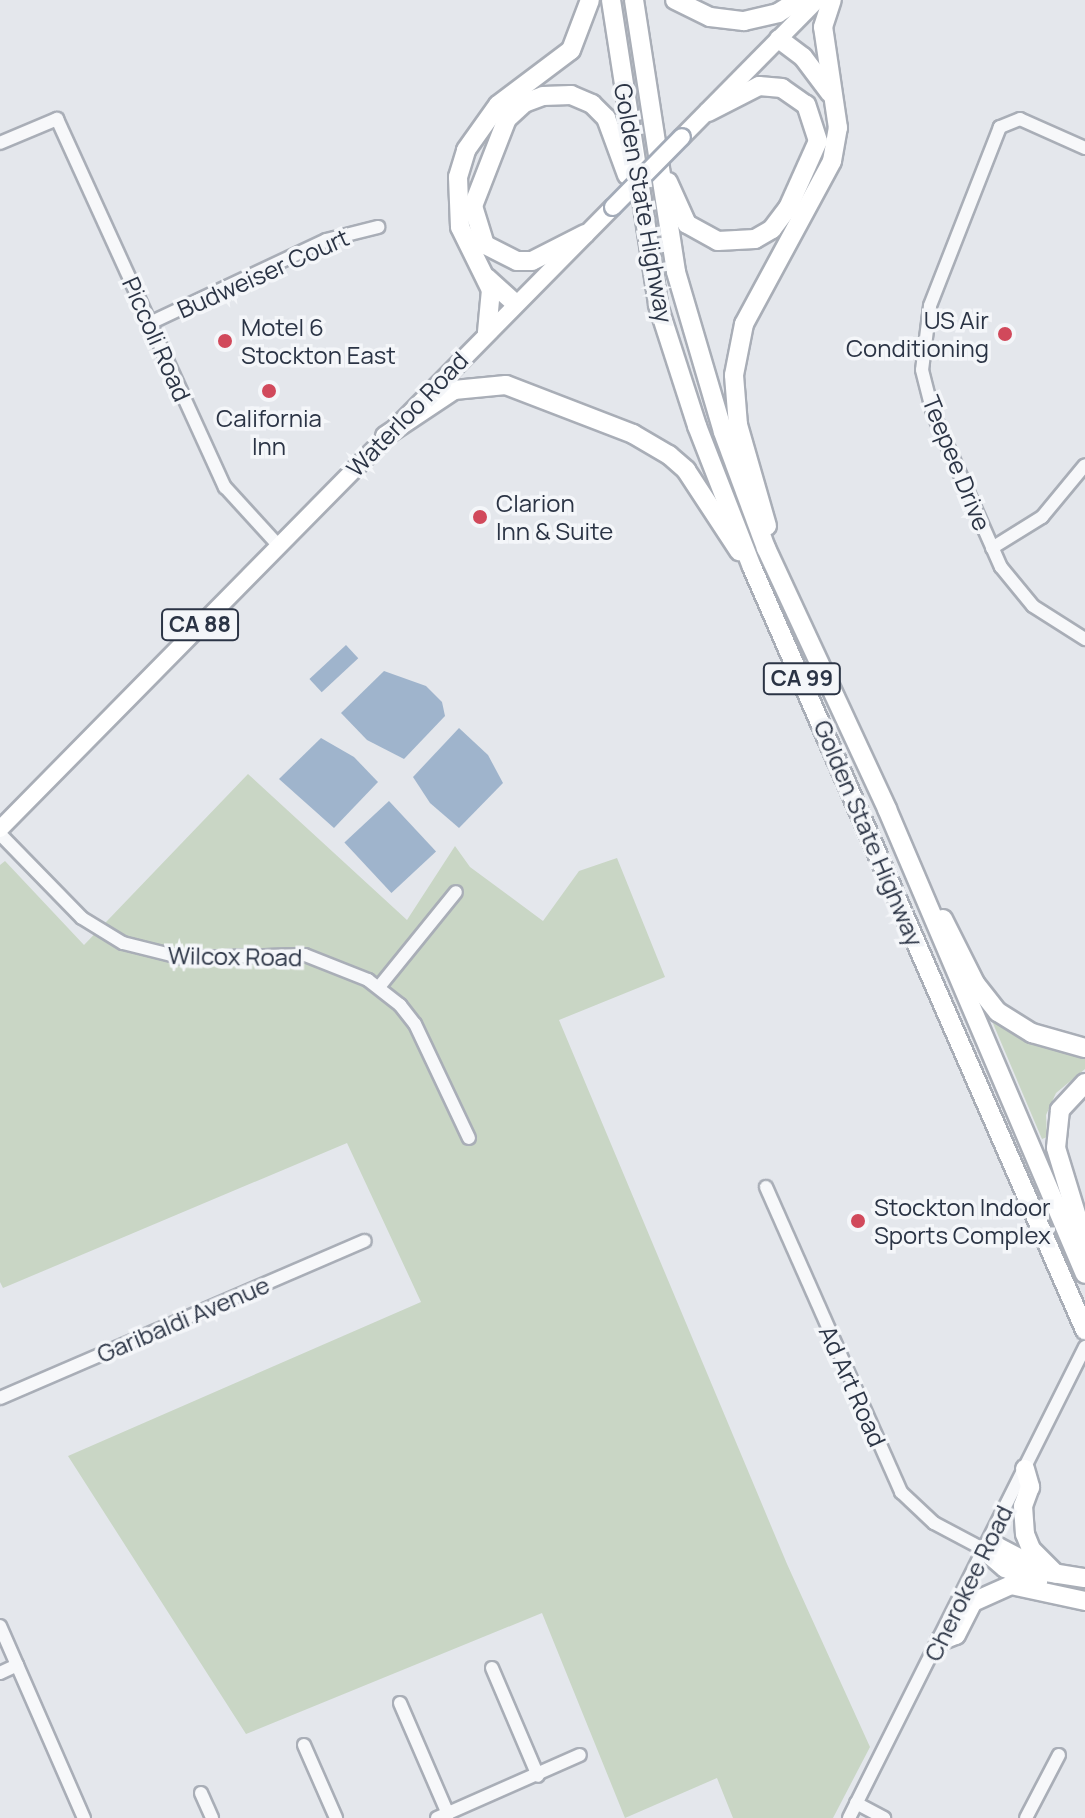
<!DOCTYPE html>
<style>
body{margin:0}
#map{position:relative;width:1085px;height:1818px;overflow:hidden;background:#e4e7ec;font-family:Manrope,sans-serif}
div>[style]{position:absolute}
.green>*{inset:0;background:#c9d6c5}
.water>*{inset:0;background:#9fb4cc;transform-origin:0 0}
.roads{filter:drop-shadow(2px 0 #a9aeb7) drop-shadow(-2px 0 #a9aeb7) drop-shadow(0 2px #a9aeb7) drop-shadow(0 -2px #a9aeb7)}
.minor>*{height:12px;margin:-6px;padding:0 6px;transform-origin:6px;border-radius:6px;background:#f7f8fa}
.major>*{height:16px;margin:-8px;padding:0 8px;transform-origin:8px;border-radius:8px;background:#fff}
.highway>*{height:18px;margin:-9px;padding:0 9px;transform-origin:9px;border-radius:9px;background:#fff}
.bridges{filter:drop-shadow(2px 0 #a3abb8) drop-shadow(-2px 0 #a3abb8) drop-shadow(0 2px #a3abb8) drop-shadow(0 -2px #a3abb8)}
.major-bridge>*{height:16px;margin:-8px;padding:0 8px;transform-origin:8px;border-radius:8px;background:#fff}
.dots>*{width:22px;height:22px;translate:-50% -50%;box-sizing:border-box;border:4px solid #f4f6f9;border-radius:50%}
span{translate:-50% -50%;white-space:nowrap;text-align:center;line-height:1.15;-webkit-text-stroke:7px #f4f6f9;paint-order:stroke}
.shield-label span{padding:2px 6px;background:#f4f6f9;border:2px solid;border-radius:6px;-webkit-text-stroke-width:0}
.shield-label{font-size:22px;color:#2b3445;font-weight:700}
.street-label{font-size:24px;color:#2b3445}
.poi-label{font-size:24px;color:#2b3445}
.right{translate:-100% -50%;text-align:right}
.left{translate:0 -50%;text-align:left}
</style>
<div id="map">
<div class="green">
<i style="clip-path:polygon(248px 774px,407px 920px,455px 846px,470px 867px,543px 921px,579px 871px,617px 858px,665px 977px,559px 1020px,787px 1564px,870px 1747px,833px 1818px,733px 1818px,717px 1778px,625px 1818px,542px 1613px,246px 1734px,68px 1456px,421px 1302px,347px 1143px,3px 1288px,0 1282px,0 865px,5px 861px,84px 945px)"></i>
<i style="clip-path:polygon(997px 1020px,1030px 1039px,1085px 1058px,1085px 1069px,1056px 1093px,1046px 1115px,1047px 1137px,1042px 1139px,992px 1021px)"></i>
</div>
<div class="water">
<i style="left:346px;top:645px;width:18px;height:50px;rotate:47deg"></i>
<i style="clip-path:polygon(384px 671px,426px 686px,442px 702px,445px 716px,404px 759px,367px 740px,341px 713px)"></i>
<i style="clip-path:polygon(459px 728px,488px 755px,503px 783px,459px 828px,430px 803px,413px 777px)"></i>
<i style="clip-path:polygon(321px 738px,354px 757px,378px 782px,334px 828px,279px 779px)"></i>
<i style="left:389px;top:801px;width:69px;height:61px;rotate:47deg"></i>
</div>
<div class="roads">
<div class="minor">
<i style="left:0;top:143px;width:62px;rotate:-22.8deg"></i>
<i style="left:57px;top:119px;width:405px;rotate:65.5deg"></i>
<i style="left:225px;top:487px;width:79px;rotate:47.6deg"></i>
<i style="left:1085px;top:148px;width:71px;rotate:-156deg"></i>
<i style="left:1020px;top:119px;width:22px;rotate:158deg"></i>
<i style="left:1000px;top:127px;width:192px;rotate:111.4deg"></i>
<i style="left:930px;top:306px;width:64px;rotate:97.1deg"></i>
<i style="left:922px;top:370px;width:44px;rotate:75.7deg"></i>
<i style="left:933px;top:413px;width:168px;rotate:66.2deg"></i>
<i style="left:1001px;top:567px;width:50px;rotate:50.6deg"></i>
<i style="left:1033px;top:606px;width:62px;rotate:32.4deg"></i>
<i style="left:150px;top:323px;width:195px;rotate:-25.2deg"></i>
<i style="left:326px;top:240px;width:54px;rotate:-14deg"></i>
<i style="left:992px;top:548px;width:59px;rotate:-31.8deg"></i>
<i style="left:1042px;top:517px;width:67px;rotate:-50.4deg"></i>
<i style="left:0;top:834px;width:117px;rotate:45.7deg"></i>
<i style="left:82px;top:918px;width:48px;rotate:31.4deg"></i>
<i style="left:123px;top:943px;width:62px;rotate:14deg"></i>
<i style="left:183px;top:958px;width:122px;rotate:-1.4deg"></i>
<i style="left:305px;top:955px;width:68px;rotate:21.6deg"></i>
<i style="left:368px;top:980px;width:41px;rotate:38deg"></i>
<i style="left:400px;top:1005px;width:24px;rotate:52deg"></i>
<i style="left:415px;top:1024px;width:126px;rotate:64.7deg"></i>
<i style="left:379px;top:987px;width:122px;rotate:-51deg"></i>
<i style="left:766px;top:1187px;width:334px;rotate:66.1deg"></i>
<i style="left:901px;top:1492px;width:45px;rotate:43.2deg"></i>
<i style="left:934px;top:1523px;width:55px;rotate:28deg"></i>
<i style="left:0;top:1398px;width:397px;rotate:-23.3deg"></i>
<i style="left:0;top:1626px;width:210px;rotate:66.4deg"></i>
<i style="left:492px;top:1668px;width:117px;rotate:66.9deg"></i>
<i style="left:0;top:1673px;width:19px;rotate:-25deg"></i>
<i style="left:400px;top:1703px;width:121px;rotate:66.6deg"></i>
<i style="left:304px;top:1745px;width:80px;rotate:66.3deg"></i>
<i style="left:201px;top:1793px;width:27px;rotate:66deg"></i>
<i style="left:856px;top:1803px;width:32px;rotate:28deg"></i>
<i style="left:437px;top:1818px;width:156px;rotate:-23.8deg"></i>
<i style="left:849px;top:1818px;width:527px;rotate:-63.39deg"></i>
<i style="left:1026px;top:1818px;width:71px;rotate:-62.4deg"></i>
</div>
<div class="major">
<i style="left:682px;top:137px;width:192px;rotate:-45.4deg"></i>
<i style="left:0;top:829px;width:873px;rotate:-45.42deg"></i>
</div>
<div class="highway">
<i style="left:611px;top:0;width:309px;rotate:81.2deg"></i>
<i style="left:658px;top:305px;width:127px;rotate:72.1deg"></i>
<i style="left:697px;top:426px;width:151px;rotate:68.7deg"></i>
<i style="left:752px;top:567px;width:833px;rotate:66.42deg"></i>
<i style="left:634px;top:0;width:275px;rotate:81.2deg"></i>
<i style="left:676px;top:272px;width:167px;rotate:73.6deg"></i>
<i style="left:723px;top:432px;width:124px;rotate:69.7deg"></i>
<i style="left:766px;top:548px;width:288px;rotate:65.1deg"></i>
<i style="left:887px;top:809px;width:505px;rotate:66.94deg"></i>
<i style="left:675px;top:0;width:39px;rotate:26deg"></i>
<i style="left:710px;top:17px;width:34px;rotate:7deg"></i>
<i style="left:744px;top:21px;width:35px;rotate:-13deg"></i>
<i style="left:778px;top:13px;width:25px;rotate:-32deg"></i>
<i style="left:779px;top:39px;width:30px;rotate:37deg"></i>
<i style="left:803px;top:57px;width:45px;rotate:53.1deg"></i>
<i style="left:668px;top:182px;width:46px;rotate:65.7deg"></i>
<i style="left:687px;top:224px;width:35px;rotate:29deg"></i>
<i style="left:718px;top:241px;width:37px;rotate:-3deg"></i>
<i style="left:755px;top:239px;width:20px;rotate:-30deg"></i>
<i style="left:772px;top:229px;width:26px;rotate:-53deg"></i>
<i style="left:788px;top:208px;width:73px;rotate:-65.9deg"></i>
<i style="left:818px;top:141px;width:38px;rotate:-108deg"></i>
<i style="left:806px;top:105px;width:29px;rotate:-145deg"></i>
<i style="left:782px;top:88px;width:23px;rotate:-175deg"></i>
<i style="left:759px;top:86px;width:57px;rotate:153deg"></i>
<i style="left:585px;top:234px;width:59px;rotate:153deg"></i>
<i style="left:532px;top:261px;width:15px;rotate:180deg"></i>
<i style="left:517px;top:261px;width:36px;rotate:-153deg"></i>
<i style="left:485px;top:245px;width:41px;rotate:-107.1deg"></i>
<i style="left:473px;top:206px;width:93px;rotate:-68.7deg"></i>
<i style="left:507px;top:119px;width:23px;rotate:-43deg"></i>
<i style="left:524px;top:103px;width:20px;rotate:-20deg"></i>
<i style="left:543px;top:96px;width:28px;rotate:-2deg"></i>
<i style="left:571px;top:95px;width:23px;rotate:23deg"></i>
<i style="left:592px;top:104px;width:20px;rotate:45deg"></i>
<i style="left:606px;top:118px;width:61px;rotate:69.8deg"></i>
<i style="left:487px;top:278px;width:38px;rotate:42deg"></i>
<i style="left:487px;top:332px;width:42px;rotate:-84.6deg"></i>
<i style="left:491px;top:290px;width:70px;rotate:-116.2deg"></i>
<i style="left:460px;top:227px;width:50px;rotate:-92.3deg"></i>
<i style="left:458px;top:177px;width:28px;rotate:-73deg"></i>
<i style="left:466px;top:150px;width:55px;rotate:-54.6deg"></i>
<i style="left:498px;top:105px;width:91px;rotate:-37deg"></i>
<i style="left:571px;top:50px;width:53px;rotate:-69.2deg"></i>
<i style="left:385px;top:436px;width:83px;rotate:-33.7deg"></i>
<i style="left:454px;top:390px;width:52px;rotate:-5.5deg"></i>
<i style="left:506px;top:385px;width:136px;rotate:21.1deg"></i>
<i style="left:633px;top:434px;width:42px;rotate:30.3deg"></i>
<i style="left:669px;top:455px;width:23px;rotate:41deg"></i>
<i style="left:686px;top:470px;width:97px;rotate:56.8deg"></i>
<i style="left:767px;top:526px;width:105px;rotate:-106deg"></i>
<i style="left:738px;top:425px;width:50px;rotate:-94.6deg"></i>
<i style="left:734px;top:375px;width:52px;rotate:-78.9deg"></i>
<i style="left:744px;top:324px;width:185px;rotate:-61.6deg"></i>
<i style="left:832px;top:161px;width:34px;rotate:-80deg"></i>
<i style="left:838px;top:128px;width:102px;rotate:-98.4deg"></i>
<i style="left:823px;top:27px;width:28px;rotate:-72deg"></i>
<i style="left:943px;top:919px;width:72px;rotate:63.4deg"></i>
<i style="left:975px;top:983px;width:37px;rotate:52deg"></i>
<i style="left:998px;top:1012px;width:40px;rotate:32deg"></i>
<i style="left:1032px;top:1033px;width:55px;rotate:15.8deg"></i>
<i style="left:1085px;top:1083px;width:37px;rotate:133deg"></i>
<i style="left:1060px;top:1110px;width:38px;rotate:96deg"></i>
<i style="left:1056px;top:1148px;width:99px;rotate:73deg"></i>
<i style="left:1025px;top:1469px;width:19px;rotate:74deg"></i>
<i style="left:1030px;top:1487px;width:20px;rotate:110deg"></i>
<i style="left:1023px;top:1506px;width:28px;rotate:86deg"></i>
<i style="left:1025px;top:1534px;width:16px;rotate:68deg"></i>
<i style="left:1031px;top:1549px;width:35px;rotate:45deg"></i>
<i style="left:983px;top:1549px;width:15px;rotate:-8deg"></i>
<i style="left:998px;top:1547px;width:54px;rotate:27.5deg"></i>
<i style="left:1046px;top:1572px;width:39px;rotate:9deg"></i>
<i style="left:983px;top:1549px;width:29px;rotate:41deg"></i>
<i style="left:1005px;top:1568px;width:36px;rotate:23deg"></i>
<i style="left:940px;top:1641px;width:17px;rotate:-21deg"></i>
<i style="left:956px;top:1635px;width:37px;rotate:-63deg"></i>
<i style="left:973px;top:1602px;width:42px;rotate:-24.1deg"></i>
<i style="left:1011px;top:1585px;width:76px;rotate:12.2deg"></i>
</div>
</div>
<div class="bridges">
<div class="major-bridge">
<i style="left:613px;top:207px;width:98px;rotate:-45.4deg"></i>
</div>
</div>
<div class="dots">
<i style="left:1005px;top:334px;background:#d1495b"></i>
<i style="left:225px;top:341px;background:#d1495b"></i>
<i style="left:269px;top:391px;background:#d1495b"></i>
<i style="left:480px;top:517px;background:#d1495b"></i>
<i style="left:858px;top:1221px;background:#d1495b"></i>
</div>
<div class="shield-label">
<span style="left:200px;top:625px">CA 88</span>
<span style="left:802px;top:679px">CA 99</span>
</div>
<div class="street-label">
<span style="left:644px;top:203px;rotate:80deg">Golden State Highway</span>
<span style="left:263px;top:273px;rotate:-24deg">Budweiser Court</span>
<span style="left:157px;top:339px;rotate:66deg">Piccoli Road</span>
<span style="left:407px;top:414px;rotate:-46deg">Waterloo Road</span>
<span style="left:957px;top:463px;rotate:68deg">Teepee Drive</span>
<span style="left:869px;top:833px;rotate:67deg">Golden State Highway</span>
<span style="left:235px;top:956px;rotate:1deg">Wilcox Road</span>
<span style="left:183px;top:1319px;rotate:-23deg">Garibaldi Avenue</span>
<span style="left:853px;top:1386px;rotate:66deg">Ad Art Road</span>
<span style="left:968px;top:1583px;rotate:-64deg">Cherokee Road</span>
</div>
<div class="poi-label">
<span class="right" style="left:989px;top:334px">US Air<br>Conditioning</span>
<span class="left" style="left:241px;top:341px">Motel 6<br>Stockton East</span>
<span style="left:269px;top:432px">California<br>Inn</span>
<span class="left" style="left:496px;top:517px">Clarion<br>Inn &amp; Suite</span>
<span class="left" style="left:874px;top:1221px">Stockton Indoor<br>Sports Complex</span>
</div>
</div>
